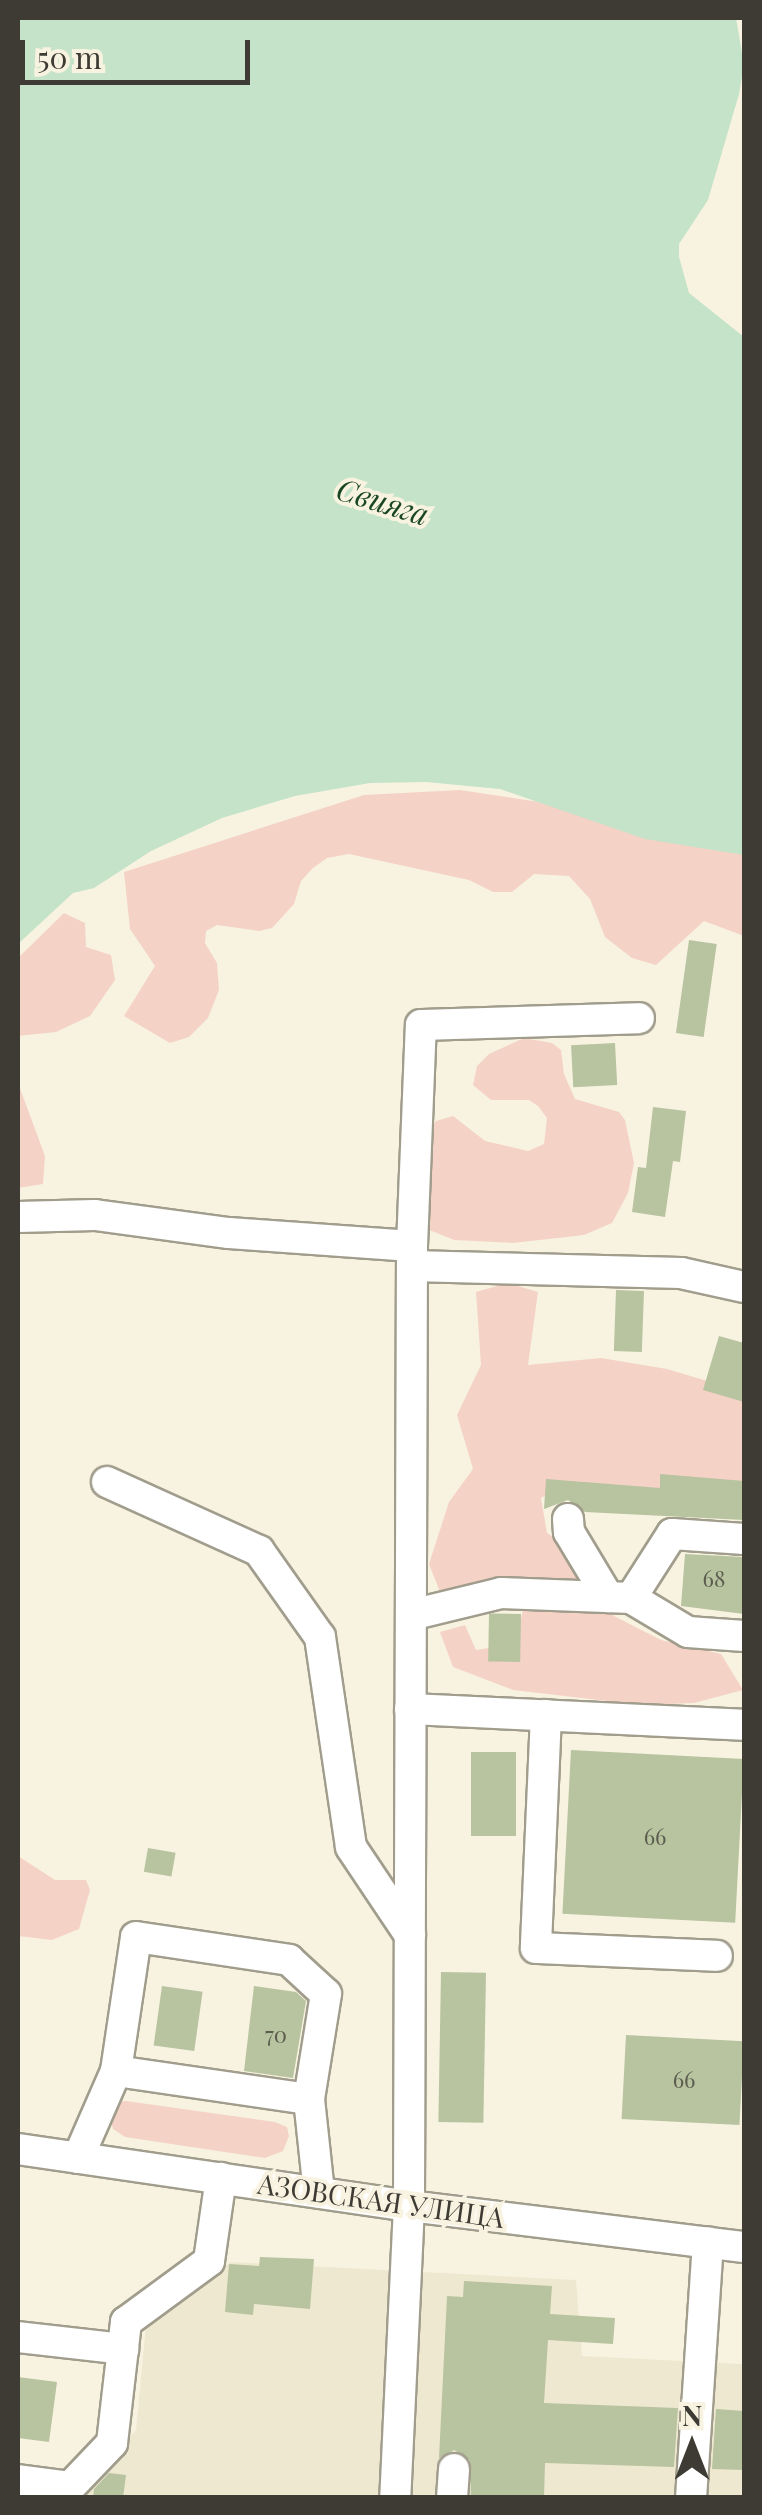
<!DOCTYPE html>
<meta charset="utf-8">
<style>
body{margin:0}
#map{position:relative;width:762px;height:2515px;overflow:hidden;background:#f8f3e1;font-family:"Playfair Display",serif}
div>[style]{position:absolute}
.built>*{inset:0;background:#efe8d0}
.green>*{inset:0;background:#f4d2c6}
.water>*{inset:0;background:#c4e3c8}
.building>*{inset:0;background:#b8c3a0;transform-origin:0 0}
.roads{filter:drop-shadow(2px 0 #a19d8d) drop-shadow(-2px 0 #a19d8d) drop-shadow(0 2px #a19d8d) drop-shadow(0 -2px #a19d8d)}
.minor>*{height:30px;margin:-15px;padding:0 15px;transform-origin:15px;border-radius:15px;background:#fff}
span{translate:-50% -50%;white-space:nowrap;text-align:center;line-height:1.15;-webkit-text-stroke:8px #f8f3e1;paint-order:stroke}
.number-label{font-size:22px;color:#5c5d4f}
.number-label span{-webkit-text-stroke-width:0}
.street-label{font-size:28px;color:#3d3b34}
.water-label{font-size:30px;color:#194723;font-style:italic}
.frame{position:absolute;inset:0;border:20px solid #3d3b34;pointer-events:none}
.north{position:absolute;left:642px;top:2395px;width:100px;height:100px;-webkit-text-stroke:8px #f8f3e1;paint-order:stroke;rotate:0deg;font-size:28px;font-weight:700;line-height:40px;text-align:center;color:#3d3b34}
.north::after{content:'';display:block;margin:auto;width:35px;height:45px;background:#3d3b34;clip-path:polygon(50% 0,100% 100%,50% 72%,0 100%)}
.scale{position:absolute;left:20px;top:40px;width:230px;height:45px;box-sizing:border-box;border:5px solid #3d3b34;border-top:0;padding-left:12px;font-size:30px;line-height:35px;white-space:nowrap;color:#3d3b34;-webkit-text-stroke:8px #f8f3e1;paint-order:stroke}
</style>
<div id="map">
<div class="built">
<i style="clip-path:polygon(231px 2262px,576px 2280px,582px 2356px,744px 2364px,744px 2497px,18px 2498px,18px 2486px,77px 2494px,136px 2430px,146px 2325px)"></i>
</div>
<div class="green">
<i style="clip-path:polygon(460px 790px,546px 803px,744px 850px,744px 936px,704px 921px,656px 965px,632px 958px,605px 937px,590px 899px,569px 876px,534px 874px,512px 892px,493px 892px,469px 880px,349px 854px,327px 858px,313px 868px,301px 881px,294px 904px,272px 928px,259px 931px,217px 925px,206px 931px,205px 943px,217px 963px,219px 990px,208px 1018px,189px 1037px,170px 1043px,124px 1016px,155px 966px,130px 929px,124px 872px,364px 795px)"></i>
<i style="clip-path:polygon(64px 913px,85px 923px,86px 947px,111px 955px,115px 980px,90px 1016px,56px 1032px,18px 1036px,18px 958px)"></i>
<i style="clip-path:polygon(524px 1038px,552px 1043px,561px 1050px,564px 1074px,575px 1099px,619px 1112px,625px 1120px,634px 1163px,628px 1193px,612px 1223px,584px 1235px,513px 1243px,454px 1240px,427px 1229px,409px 1153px,436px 1121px,453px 1116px,485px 1141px,528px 1151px,544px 1144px,547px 1118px,538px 1106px,529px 1100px,491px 1100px,473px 1085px,477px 1066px,489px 1054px)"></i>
<i style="clip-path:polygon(18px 1083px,45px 1156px,43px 1184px,18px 1188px)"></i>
<i style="clip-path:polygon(508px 1283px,538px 1292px,528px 1365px,601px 1358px,667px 1369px,744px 1392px,744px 1498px,567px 1485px,541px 1498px,547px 1533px,576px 1551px,614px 1616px,661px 1640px,721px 1654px,743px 1690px,694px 1703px,642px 1705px,513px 1690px,453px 1667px,440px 1632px,465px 1625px,476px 1650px,515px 1644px,525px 1602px,444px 1602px,429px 1564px,449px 1502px,473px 1469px,457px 1415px,481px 1365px,476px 1292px)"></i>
<i style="clip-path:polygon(18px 1856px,55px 1880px,86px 1880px,90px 1890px,79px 1929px,52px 1940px,18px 1936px)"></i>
<i style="clip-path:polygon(126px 2101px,275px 2122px,287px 2127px,289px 2136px,283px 2151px,265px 2158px,125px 2137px,113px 2129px,110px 2117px,117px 2102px)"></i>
</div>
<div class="water">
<i style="clip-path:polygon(18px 18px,736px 18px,744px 65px,739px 94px,708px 200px,679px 244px,679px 257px,689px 293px,744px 337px,744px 855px,645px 839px,500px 789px,426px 782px,370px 783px,295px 796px,222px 818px,151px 851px,94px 888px,73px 893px,18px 944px)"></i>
</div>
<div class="building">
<i style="left:689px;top:940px;width:28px;height:94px;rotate:8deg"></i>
<i style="left:615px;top:1043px;width:42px;height:44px;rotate:87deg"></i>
<i style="clip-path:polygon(653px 1107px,686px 1111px,680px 1162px,673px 1161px,665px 1217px,632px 1212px,638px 1167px,646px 1168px)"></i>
<i style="left:616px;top:1290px;width:28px;height:61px;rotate:2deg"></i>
<i style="clip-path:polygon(719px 1336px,744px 1343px,744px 1402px,703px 1390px)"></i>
<i style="clip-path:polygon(660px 1474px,744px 1481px,744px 1520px,585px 1512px,568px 1500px,544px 1509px,546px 1479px,660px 1488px)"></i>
<i style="clip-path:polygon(685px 1554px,744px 1557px,744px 1614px,681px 1606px)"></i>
<i style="left:521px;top:1614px;width:48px;height:32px;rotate:91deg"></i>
<i style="left:571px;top:1750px;width:173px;height:164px;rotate:3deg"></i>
<i style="left:471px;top:1752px;width:45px;height:84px"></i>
<i style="left:148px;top:1848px;width:28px;height:24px;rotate:10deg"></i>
<i style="left:441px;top:1972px;width:45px;height:150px;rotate:1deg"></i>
<i style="left:162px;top:1986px;width:41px;height:60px;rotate:8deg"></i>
<i style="clip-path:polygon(254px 1986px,296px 1992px,306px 2001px,293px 2078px,244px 2071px)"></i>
<i style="left:626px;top:2035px;width:118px;height:84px;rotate:3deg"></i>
<i style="clip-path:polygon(260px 2257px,314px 2259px,310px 2309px,254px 2304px,253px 2315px,225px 2312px,229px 2264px,259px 2266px)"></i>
<i style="clip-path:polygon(464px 2281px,552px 2286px,550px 2314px,615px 2318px,613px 2344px,548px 2340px,544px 2403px,678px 2408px,674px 2467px,545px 2463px,544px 2498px,471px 2498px,470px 2460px,454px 2450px,439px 2458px,447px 2296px,463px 2297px)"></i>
<i style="clip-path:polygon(18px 2377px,57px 2382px,49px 2442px,18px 2438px)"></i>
<i style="clip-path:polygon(716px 2409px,744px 2411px,744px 2470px,712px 2469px)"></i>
<i style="clip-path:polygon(109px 2473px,126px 2475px,123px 2498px,93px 2498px,94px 2489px)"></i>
</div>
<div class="roads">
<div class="minor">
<i style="left:18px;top:1217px;width:77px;rotate:-1.5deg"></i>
<i style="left:95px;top:1215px;width:135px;rotate:7.7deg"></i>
<i style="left:229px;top:1233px;width:183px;rotate:4.1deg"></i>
<i style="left:412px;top:1246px;width:960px;rotate:90.18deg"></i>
<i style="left:409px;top:2206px;width:292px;rotate:92.7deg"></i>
<i style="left:412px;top:1246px;width:221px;rotate:-87.7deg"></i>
<i style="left:421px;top:1025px;width:218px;rotate:-1.8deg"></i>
<i style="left:412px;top:1266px;width:269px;rotate:1.5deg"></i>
<i style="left:681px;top:1273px;width:65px;rotate:12.5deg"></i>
<i style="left:107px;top:1482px;width:167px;rotate:24.4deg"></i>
<i style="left:259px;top:1551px;width:105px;rotate:54.7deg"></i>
<i style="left:320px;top:1637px;width:212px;rotate:81.6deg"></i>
<i style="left:351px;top:1847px;width:106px;rotate:56.2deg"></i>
<i style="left:568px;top:1519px;width:13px;rotate:86deg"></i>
<i style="left:569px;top:1532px;width:76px;rotate:59deg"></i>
<i style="left:631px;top:1598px;width:76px;rotate:-57.4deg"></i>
<i style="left:672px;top:1534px;width:72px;rotate:4deg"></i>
<i style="left:411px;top:1615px;width:93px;rotate:-13.7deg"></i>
<i style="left:501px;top:1593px;width:130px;rotate:2.2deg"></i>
<i style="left:631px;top:1598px;width:66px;rotate:30.8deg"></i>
<i style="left:688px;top:1632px;width:56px;rotate:4.1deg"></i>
<i style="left:410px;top:1709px;width:334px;rotate:2.7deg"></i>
<i style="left:546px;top:1715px;width:233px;rotate:92.5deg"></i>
<i style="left:536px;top:1948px;width:181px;rotate:2.5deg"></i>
<i style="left:116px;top:2071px;width:135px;rotate:-81.5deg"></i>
<i style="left:136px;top:1937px;width:155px;rotate:8.5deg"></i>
<i style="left:289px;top:1960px;width:50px;rotate:42.6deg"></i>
<i style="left:326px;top:1994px;width:106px;rotate:99.2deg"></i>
<i style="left:18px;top:2149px;width:395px;rotate:8.3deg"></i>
<i style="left:409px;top:2206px;width:337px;rotate:7deg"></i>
<i style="left:78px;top:2158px;width:95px;rotate:-66.4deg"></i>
<i style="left:116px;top:2071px;width:195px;rotate:8.3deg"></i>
<i style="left:309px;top:2099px;width:94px;rotate:83.9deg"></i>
<i style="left:18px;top:2337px;width:106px;rotate:6.5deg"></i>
<i style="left:18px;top:2480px;width:52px;rotate:7.7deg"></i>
<i style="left:70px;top:2487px;width:61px;rotate:-46.3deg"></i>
<i style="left:112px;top:2443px;width:122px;rotate:-83.4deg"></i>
<i style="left:126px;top:2322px;width:103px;rotate:-36.3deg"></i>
<i style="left:209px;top:2261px;width:84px;rotate:-81.8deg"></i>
<i style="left:452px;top:2498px;width:29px;rotate:-86deg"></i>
<i style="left:691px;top:2498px;width:256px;rotate:-86.2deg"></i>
</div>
</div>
<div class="number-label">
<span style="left:714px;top:1579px">68</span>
<span style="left:655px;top:1837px">66</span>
<span style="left:276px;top:2035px">70</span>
<span style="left:684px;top:2080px">66</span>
</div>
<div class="street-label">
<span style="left:381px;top:2200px;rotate:8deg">АЗОВСКАЯ УЛИЦА</span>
</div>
<div class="water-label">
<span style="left:383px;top:501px;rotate:17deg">Свияга</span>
</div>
<div class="frame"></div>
<div class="north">N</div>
<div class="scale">50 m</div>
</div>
